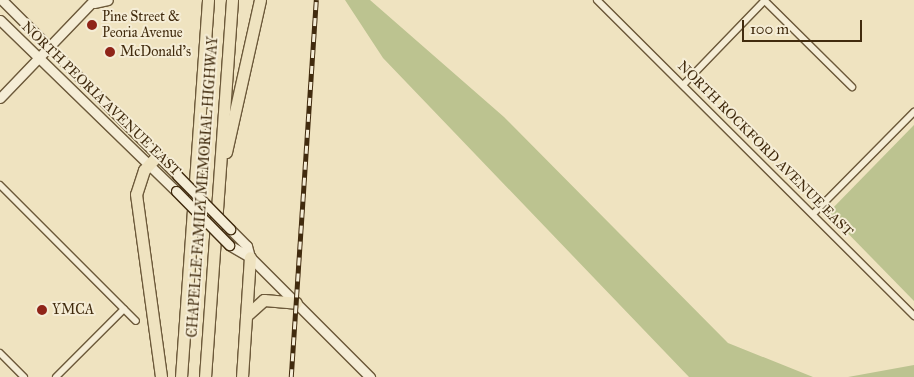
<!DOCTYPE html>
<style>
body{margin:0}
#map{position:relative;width:914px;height:377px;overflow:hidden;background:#efe3c0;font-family:"IM FELL Great Primer",serif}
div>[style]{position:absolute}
.green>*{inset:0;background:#bcc390}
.roads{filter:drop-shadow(1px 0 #6c593a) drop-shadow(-1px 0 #6c593a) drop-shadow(0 1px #6c593a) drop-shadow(0 -1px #6c593a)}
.minor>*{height:6px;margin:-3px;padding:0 3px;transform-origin:3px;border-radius:3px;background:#f5edd6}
.secondary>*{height:9px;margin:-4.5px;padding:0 4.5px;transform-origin:4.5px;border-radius:4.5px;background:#f5edd6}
.motorway>*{height:11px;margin:-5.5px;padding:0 5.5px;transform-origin:5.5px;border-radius:5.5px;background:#efe3c0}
.rail>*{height:4.5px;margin-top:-2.25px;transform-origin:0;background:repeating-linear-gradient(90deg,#f5edd6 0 8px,#412b0e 0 16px);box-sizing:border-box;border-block:1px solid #412b0e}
.bridges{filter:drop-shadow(1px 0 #412b0e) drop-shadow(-1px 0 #412b0e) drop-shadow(0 1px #412b0e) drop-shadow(0 -1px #412b0e)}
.secondary-bridge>*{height:9px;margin:-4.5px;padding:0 4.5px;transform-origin:4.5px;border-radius:4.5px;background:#f5edd6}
.dots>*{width:14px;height:14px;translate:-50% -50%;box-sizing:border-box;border:2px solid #f5edd6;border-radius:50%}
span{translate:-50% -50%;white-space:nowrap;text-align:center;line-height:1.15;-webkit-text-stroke:4px #f5edd6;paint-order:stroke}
.poi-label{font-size:14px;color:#412b0e}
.left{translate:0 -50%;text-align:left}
.street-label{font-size:14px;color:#412b0e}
.scale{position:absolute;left:742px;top:20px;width:120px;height:22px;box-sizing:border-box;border:2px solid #412b0e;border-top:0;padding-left:6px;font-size:15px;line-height:18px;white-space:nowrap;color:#412b0e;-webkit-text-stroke:4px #f5edd6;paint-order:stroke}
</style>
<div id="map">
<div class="green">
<i style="clip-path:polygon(345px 0,370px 0,504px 117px,728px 343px,813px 377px,689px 377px,383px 58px)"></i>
<i style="clip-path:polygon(914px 125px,914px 301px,828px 213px)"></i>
<i style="clip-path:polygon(914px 365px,914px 377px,848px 377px)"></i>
</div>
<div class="roads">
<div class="minor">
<i style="left:597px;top:0;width:448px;rotate:44.9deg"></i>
<i style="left:764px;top:0;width:124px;rotate:44.7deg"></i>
<i style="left:683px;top:85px;width:118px;rotate:-46deg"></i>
<i style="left:0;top:185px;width:192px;rotate:45deg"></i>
<i style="left:813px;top:214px;width:144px;rotate:-45.3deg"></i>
<i style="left:0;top:353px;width:34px;rotate:45deg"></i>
<i style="left:56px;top:377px;width:96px;rotate:-45deg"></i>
</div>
<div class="secondary">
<i style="left:2px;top:0;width:247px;rotate:45deg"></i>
<i style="left:94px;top:3px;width:14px;rotate:-12deg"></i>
<i style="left:0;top:20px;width:245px;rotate:44.2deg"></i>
<i style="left:0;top:98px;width:136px;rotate:-46.2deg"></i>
<i style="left:230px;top:229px;width:24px;rotate:45deg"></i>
<i style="left:247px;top:246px;width:11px;rotate:75deg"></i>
<i style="left:250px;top:257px;width:170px;rotate:45deg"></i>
<i style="left:229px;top:245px;width:24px;rotate:30deg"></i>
</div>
<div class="motorway">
<i style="left:226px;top:152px;width:156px;rotate:-77.4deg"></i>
<i style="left:157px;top:156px;width:19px;rotate:133deg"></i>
<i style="left:144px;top:170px;width:25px;rotate:108deg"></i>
<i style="left:136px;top:194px;width:185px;rotate:82.2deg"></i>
<i style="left:246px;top:316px;width:24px;rotate:-42deg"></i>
<i style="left:264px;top:300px;width:32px;rotate:5deg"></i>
<i style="left:181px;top:377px;width:378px;rotate:-85.9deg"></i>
<i style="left:205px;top:377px;width:378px;rotate:-85.9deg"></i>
<i style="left:242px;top:377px;width:120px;rotate:-86.2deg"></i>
</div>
</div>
<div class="rail">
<i style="left:291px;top:377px;width:378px;rotate:-86.2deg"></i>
</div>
<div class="bridges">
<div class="secondary-bridge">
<i style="left:177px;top:175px;width:76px;rotate:45.5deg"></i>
<i style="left:176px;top:191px;width:76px;rotate:45.5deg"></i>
</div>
</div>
<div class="dots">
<i style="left:92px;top:25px;background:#8f2418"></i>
<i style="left:110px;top:52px;background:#8f2418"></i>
<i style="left:42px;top:310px;background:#8f2418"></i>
</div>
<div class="poi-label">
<span class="left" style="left:102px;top:25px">Pine Street &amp;<br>Peoria Avenue</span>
<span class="left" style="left:120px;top:52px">McDonald's</span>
<span class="left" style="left:52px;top:310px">YMCA</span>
</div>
<div class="street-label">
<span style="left:101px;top:99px;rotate:44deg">NORTH PEORIA AVENUE EAST</span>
<span style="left:765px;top:149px;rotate:45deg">NORTH ROCKFORD AVENUE EAST</span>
<span style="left:203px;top:187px;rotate:-86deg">CHAPELLE FAMILY MEMORIAL HIGHWAY</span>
</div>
<div class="scale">100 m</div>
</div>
